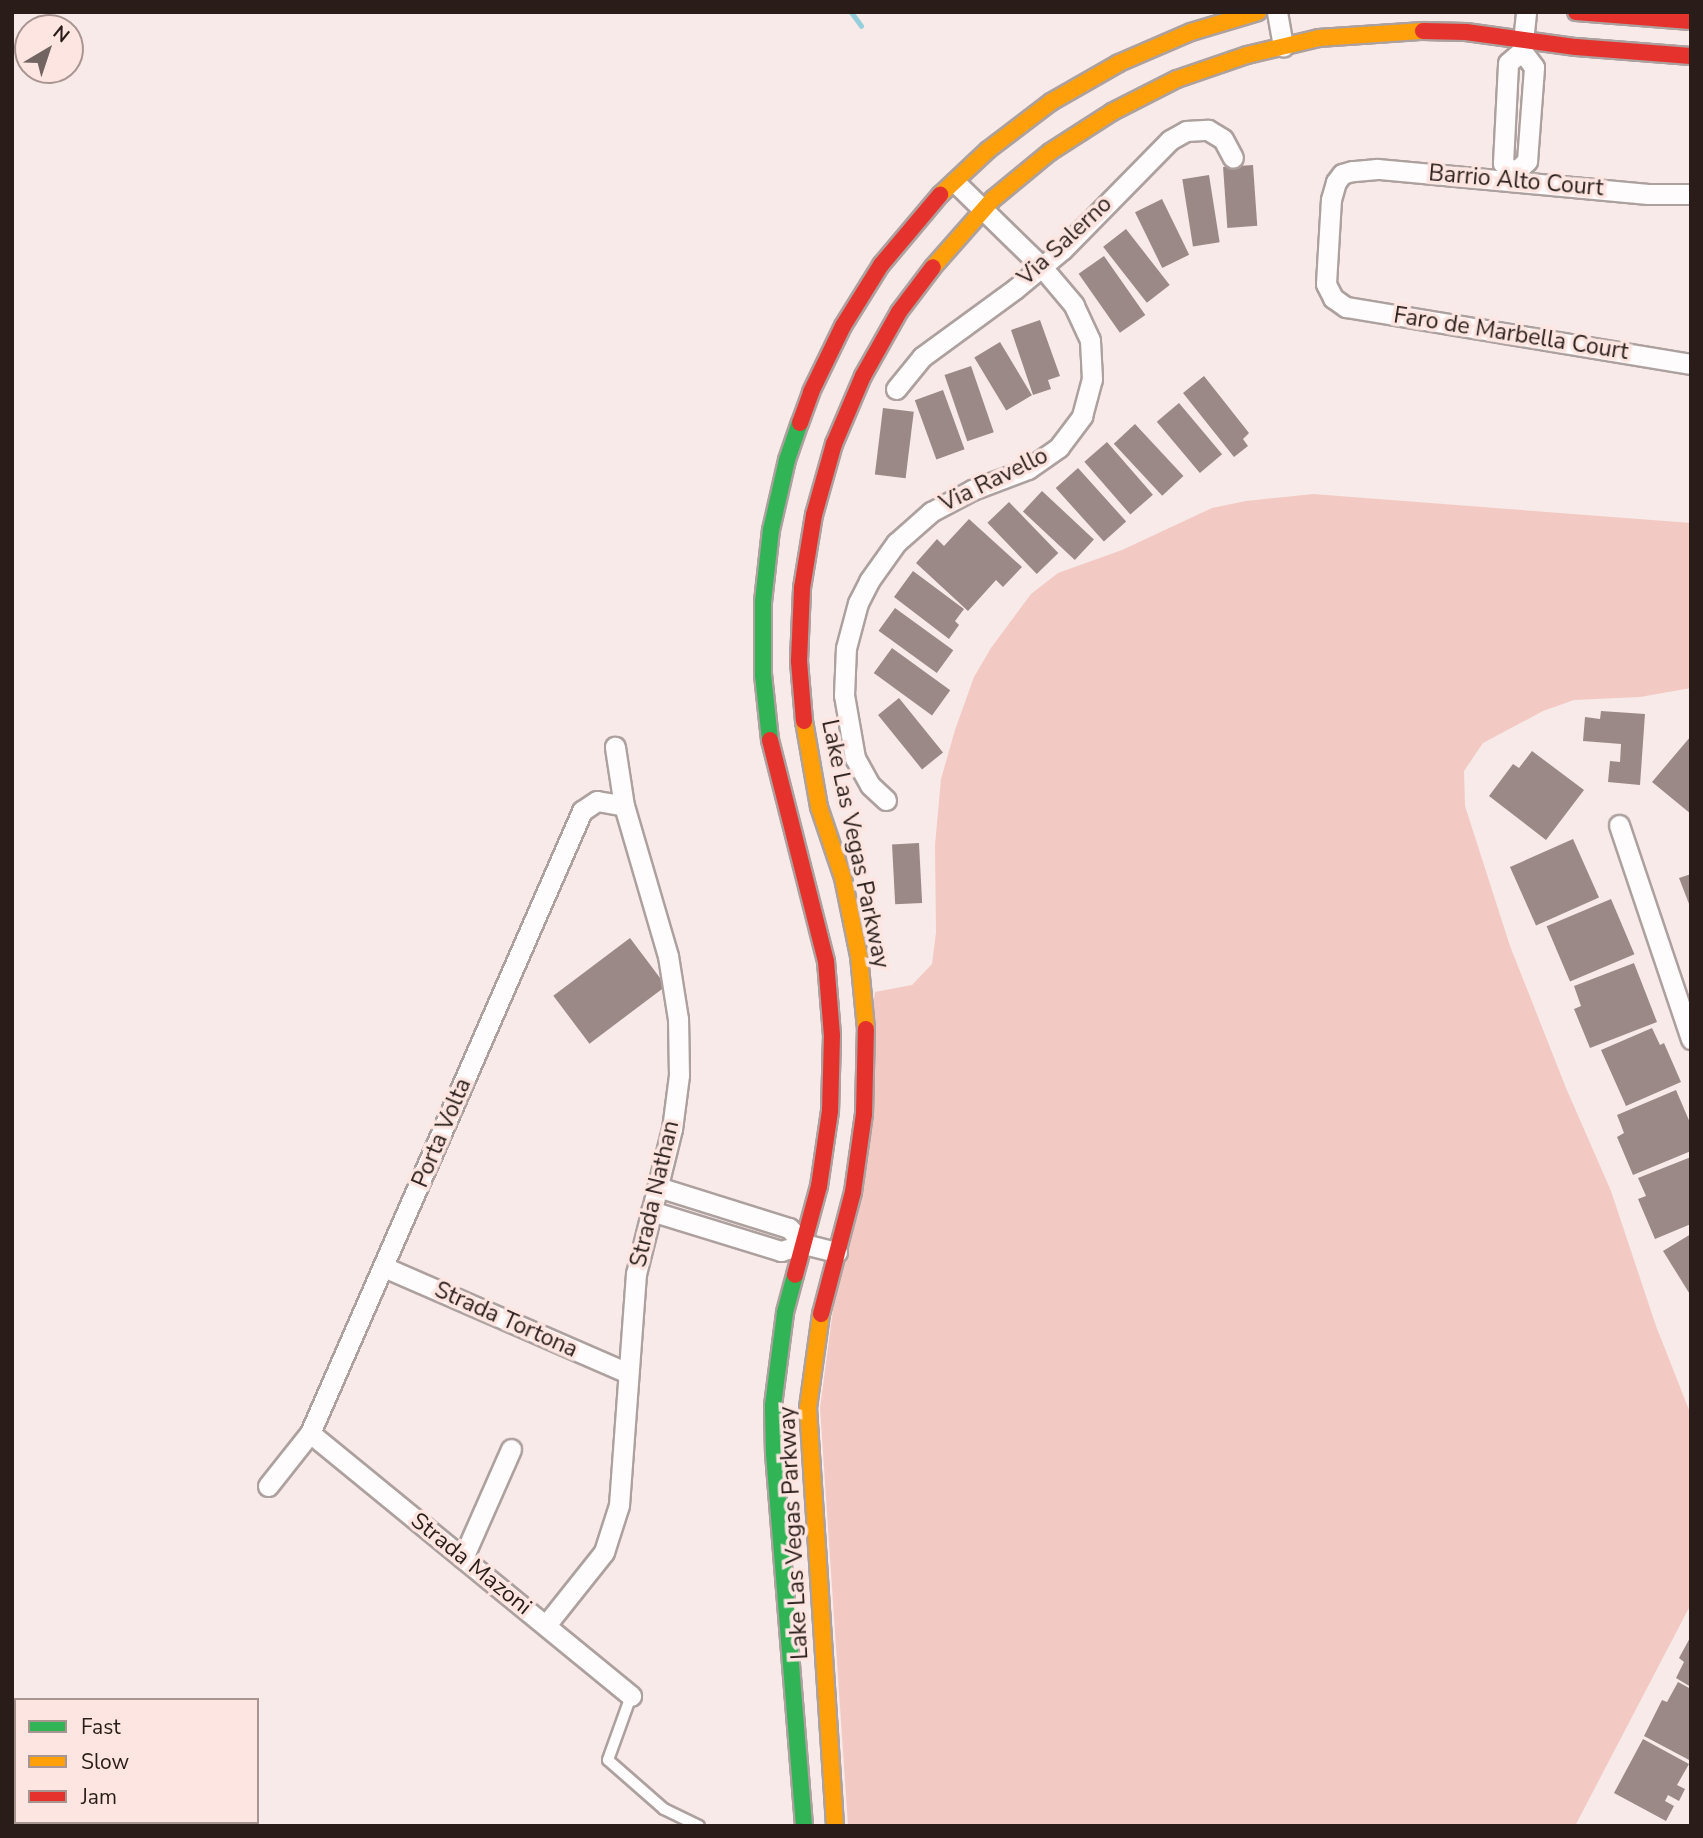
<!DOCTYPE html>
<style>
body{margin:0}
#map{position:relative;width:1703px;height:1838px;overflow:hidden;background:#f7eae8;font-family:"Nunito Sans",sans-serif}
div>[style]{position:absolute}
.green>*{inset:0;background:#f2cac3}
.stream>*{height:5px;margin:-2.5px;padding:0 2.5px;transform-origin:2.5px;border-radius:2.5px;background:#94cfdb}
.building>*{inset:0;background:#9b8987;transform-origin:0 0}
.roads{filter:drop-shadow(2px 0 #ada19f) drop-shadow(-2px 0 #ada19f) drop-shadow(0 2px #ada19f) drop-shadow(0 -2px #ada19f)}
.lane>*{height:10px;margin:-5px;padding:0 5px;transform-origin:5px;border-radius:5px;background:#fefcfc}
.street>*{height:19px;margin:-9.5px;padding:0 9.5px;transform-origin:9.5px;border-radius:9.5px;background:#fefcfc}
.fast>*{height:16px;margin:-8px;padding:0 8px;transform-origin:8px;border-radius:8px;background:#30b455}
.slow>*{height:16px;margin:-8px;padding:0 8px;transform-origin:8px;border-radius:8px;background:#ff9f0a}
.jam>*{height:16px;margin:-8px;padding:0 8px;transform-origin:8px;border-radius:8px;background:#e5322d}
span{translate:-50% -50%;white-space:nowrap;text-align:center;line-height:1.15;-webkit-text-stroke:7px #fde6e2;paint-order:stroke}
.street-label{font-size:23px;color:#291c19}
.frame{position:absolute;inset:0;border:14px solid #291c19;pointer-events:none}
.legend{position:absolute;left:14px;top:1698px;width:245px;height:126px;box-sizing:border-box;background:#fde6e2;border:2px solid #a89592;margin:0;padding:9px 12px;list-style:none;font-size:21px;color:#291c19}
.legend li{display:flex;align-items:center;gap:14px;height:35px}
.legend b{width:35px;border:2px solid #a89592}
.north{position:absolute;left:14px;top:14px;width:70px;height:70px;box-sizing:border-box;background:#fde6e2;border:2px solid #a89592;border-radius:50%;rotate:39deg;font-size:19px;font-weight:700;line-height:28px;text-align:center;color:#291c19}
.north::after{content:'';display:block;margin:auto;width:24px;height:32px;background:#716461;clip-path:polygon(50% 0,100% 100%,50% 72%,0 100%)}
</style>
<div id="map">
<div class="green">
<i style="clip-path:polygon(1313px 494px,1691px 523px,1691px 688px,1640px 697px,1574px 700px,1543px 711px,1483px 743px,1464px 771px,1465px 806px,1510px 946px,1566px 1088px,1611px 1191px,1656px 1326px,1691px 1415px,1691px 1604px,1575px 1826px,848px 1826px,820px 1408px,875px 992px,912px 985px,932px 964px,936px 933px,935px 845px,941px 779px,955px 730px,974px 677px,991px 648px,1031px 594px,1058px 573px,1122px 550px,1212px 508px,1246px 501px)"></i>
</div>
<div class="stream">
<i style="left:851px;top:12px;width:17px;rotate:54deg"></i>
</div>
<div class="building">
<i style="left:1253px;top:165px;width:61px;height:30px;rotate:86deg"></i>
<i style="left:1209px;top:175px;width:68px;height:27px;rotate:81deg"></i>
<i style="left:1162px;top:199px;width:62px;height:30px;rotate:64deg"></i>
<i style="left:1126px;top:229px;width:71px;height:29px;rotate:52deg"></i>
<i style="left:1104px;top:256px;width:72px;height:31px;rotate:55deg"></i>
<i style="clip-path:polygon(1040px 320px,1060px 376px,1048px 380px,1051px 389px,1033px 395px,1011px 330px)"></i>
<i style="left:1000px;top:342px;width:62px;height:30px;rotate:59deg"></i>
<i style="left:971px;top:366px;width:70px;height:28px;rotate:71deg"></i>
<i style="clip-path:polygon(1204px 376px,1249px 433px,1243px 439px,1248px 446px,1234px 457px,1183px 393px)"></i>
<i style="left:943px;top:390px;width:63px;height:30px;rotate:70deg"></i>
<i style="left:1179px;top:403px;width:67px;height:29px;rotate:50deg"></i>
<i style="left:883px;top:408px;width:31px;height:67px;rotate:7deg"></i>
<i style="left:1135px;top:424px;width:71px;height:29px;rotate:47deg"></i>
<i style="left:1107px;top:442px;width:70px;height:30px;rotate:49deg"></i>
<i style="left:1078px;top:468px;width:72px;height:30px;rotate:48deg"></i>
<i style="left:1042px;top:491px;width:71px;height:28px;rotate:43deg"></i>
<i style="left:1009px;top:502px;width:71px;height:30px;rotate:46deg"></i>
<i style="clip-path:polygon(969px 519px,1022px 567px,1003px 587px,996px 580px,968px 611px,916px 563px,937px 539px,944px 546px)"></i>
<i style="clip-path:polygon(913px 571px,964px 609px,955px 621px,959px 625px,949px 639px,894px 597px)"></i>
<i style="left:895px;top:608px;width:72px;height:28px;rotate:36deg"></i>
<i style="left:892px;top:648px;width:72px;height:31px;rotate:36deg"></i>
<i style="left:899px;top:698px;width:70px;height:27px;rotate:51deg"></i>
<i style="clip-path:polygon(1601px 711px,1645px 714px,1640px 785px,1608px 782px,1610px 761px,1620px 762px,1621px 744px,1583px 741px,1585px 717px,1600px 719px)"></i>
<i style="clip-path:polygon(1691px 736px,1691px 814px,1652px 782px)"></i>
<i style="clip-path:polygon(1532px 751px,1584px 790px,1546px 840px,1489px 796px,1513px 764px,1519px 768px)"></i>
<i style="left:1573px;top:839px;width:64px;height:69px;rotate:66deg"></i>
<i style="left:919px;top:843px;width:60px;height:27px;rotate:87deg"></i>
<i style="clip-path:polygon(1691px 874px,1691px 909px,1679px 878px)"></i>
<i style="left:1611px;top:899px;width:60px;height:70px;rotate:67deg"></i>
<i style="left:630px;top:938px;width:60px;height:96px;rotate:53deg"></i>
<i style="clip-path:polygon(1634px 963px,1657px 1022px,1590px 1048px,1574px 1009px,1581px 1006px,1574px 986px)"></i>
<i style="clip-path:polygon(1652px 1028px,1660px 1045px,1664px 1043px,1681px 1082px,1626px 1106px,1601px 1050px)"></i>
<i style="clip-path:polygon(1676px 1090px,1691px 1125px,1691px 1151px,1633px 1175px,1617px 1137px,1624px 1133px,1617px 1115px)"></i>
<i style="clip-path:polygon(1691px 1157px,1691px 1224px,1655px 1239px,1638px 1199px,1646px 1196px,1638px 1178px)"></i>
<i style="clip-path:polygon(1691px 1234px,1691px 1296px,1663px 1251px)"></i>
<i style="clip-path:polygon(1691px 1636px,1691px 1687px,1676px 1678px,1684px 1662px,1679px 1658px)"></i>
<i style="clip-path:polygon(1678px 1682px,1691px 1689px,1691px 1761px,1644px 1736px,1662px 1700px,1667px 1702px)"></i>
<i style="clip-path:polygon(1643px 1739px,1689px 1764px,1677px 1785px,1685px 1789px,1679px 1801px,1668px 1795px,1665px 1801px,1674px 1806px,1666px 1821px,1614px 1793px)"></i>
</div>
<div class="roads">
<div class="lane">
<i style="left:631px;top:1696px;width:68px;rotate:109.8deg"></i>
<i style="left:608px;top:1760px;width:74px;rotate:41.2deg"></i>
<i style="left:664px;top:1809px;width:39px;rotate:26deg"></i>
</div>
<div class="street">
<i style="left:1277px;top:12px;width:35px;rotate:80deg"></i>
<i style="left:1514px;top:173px;width:15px;rotate:-138deg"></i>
<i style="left:1503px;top:163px;width:100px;rotate:-87.1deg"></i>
<i style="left:1508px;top:63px;width:18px;rotate:-41deg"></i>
<i style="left:1514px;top:180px;width:7px;rotate:-90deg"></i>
<i style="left:1514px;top:173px;width:18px;rotate:-43deg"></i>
<i style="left:1527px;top:161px;width:94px;rotate:-85.7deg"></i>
<i style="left:1534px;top:67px;width:20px;rotate:-127deg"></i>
<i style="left:1522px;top:51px;width:39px;rotate:-84deg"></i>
<i style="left:1691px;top:194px;width:43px;rotate:180deg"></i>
<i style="left:1648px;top:194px;width:272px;rotate:-174.7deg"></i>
<i style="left:1377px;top:169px;width:25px;rotate:175deg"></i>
<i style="left:1352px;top:171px;width:10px;rotate:163deg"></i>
<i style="left:1342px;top:174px;width:10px;rotate:127deg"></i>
<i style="left:1336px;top:182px;width:18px;rotate:106deg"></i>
<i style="left:1331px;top:199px;width:85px;rotate:93.4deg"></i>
<i style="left:1326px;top:284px;width:16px;rotate:63deg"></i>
<i style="left:1333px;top:298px;width:16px;rotate:35deg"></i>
<i style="left:1346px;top:307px;width:350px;rotate:9.4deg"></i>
<i style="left:896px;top:389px;width:41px;rotate:-50.9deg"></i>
<i style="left:922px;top:357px;width:115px;rotate:-36.2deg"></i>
<i style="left:1015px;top:289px;width:61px;rotate:-39.7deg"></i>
<i style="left:1062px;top:250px;width:154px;rotate:-45.5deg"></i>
<i style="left:1170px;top:140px;width:18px;rotate:-29deg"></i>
<i style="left:1186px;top:131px;width:22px;rotate:-3deg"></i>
<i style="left:1208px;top:130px;width:17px;rotate:31deg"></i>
<i style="left:1223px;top:139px;width:21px;rotate:62deg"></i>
<i style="left:886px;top:800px;width:22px;rotate:-137deg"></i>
<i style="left:870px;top:785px;width:31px;rotate:-119deg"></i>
<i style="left:855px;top:758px;width:64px;rotate:-99.9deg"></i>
<i style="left:844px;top:695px;width:47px;rotate:-87.6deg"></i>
<i style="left:846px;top:648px;width:47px;rotate:-75.1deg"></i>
<i style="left:858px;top:603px;width:25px;rotate:-63deg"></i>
<i style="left:869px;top:581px;width:47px;rotate:-54.6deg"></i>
<i style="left:896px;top:543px;width:47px;rotate:-41.5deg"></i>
<i style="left:931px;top:512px;width:47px;rotate:-28.2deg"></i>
<i style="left:972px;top:490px;width:60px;rotate:-20.6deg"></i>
<i style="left:1028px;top:469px;width:38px;rotate:-35deg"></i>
<i style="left:1059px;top:447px;width:39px;rotate:-53deg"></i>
<i style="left:1082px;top:416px;width:38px;rotate:-75deg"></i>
<i style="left:1092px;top:379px;width:39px;rotate:-93deg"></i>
<i style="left:1090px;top:340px;width:38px;rotate:-115deg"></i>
<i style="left:1074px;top:305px;width:51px;rotate:-130.2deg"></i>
<i style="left:1041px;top:266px;width:120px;rotate:-135.7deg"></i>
<i style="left:1619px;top:825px;width:226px;rotate:71.4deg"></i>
<i style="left:658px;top:1187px;width:137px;rotate:17.4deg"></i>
<i style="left:789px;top:1228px;width:22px;rotate:47deg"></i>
<i style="left:804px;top:1244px;width:34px;rotate:14deg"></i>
<i style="left:651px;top:1211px;width:136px;rotate:17.1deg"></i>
<i style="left:781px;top:1251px;width:24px;rotate:-17deg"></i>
<i style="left:384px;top:1267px;width:266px;rotate:23.5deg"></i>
<i style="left:310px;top:1433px;width:415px;rotate:39.3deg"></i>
<i style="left:268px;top:1486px;width:68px;rotate:-51.6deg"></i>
<i style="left:310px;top:1433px;width:679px;rotate:-66.38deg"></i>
<i style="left:582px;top:811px;width:18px;rotate:-34deg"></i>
<i style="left:597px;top:801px;width:27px;rotate:10deg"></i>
<i style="left:463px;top:1558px;width:119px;rotate:-66.2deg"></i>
<i style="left:546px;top:1625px;width:93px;rotate:-51.5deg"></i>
<i style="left:604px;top:1552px;width:49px;rotate:-72.3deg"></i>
<i style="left:619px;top:1505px;width:232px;rotate:-85.8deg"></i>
<i style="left:636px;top:1274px;width:149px;rotate:-76.1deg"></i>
<i style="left:672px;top:1129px;width:54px;rotate:-82.6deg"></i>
<i style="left:679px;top:1075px;width:56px;rotate:-91deg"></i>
<i style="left:678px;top:1019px;width:64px;rotate:-99deg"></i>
<i style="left:668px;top:956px;width:156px;rotate:-106.3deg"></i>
<i style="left:624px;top:806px;width:60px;rotate:-98.7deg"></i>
</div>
<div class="fast">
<i style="left:770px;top:740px;width:65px;rotate:-96.1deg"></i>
<i style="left:763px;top:675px;width:73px;rotate:-90deg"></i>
<i style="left:763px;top:602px;width:72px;rotate:-83.7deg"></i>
<i style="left:771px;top:530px;width:72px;rotate:-77.1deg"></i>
<i style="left:787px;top:460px;width:39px;rotate:-71deg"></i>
<i style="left:795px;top:1275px;width:39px;rotate:105deg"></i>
<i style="left:785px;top:1313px;width:94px;rotate:97.4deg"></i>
<i style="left:773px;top:1406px;width:47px;rotate:88.8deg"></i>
<i style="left:774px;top:1453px;width:374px;rotate:85.4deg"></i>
</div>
<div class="slow">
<i style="left:940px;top:195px;width:66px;rotate:-43.2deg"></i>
<i style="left:988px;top:150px;width:79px;rotate:-37.3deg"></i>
<i style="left:1051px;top:102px;width:78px;rotate:-29.8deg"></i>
<i style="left:1119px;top:63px;width:78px;rotate:-23.3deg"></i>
<i style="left:1191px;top:32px;width:70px;rotate:-16.6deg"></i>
<i style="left:933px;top:267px;width:91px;rotate:-48.6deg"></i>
<i style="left:993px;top:199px;width:74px;rotate:-39.5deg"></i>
<i style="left:1050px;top:152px;width:74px;rotate:-32.8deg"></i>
<i style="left:1112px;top:112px;width:73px;rotate:-26.9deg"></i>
<i style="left:1177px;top:79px;width:74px;rotate:-18.9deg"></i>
<i style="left:1247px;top:55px;width:74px;rotate:-13.3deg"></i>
<i style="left:1319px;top:38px;width:104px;rotate:-3.9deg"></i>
<i style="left:804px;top:721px;width:87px;rotate:80.1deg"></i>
<i style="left:819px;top:807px;width:75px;rotate:71.3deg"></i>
<i style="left:843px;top:878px;width:80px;rotate:78.4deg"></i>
<i style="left:859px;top:956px;width:73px;rotate:84.5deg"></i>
<i style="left:821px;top:1314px;width:95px;rotate:97.9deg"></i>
<i style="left:808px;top:1408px;width:419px;rotate:86.3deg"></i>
</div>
<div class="jam">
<i style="left:1576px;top:12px;width:115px;rotate:4.5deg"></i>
<i style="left:1423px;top:31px;width:43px;rotate:1.3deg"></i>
<i style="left:1466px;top:32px;width:111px;rotate:7.8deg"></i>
<i style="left:1576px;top:47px;width:115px;rotate:4.5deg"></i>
<i style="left:800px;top:423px;width:33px;rotate:-70deg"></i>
<i style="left:811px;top:392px;width:73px;rotate:-64.1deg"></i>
<i style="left:843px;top:326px;width:72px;rotate:-58.1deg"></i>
<i style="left:881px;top:265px;width:92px;rotate:-49.9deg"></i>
<i style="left:804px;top:721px;width:60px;rotate:-94.8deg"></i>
<i style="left:799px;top:661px;width:73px;rotate:-87.6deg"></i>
<i style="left:802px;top:588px;width:74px;rotate:-80.7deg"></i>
<i style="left:814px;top:515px;width:74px;rotate:-74.3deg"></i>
<i style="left:834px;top:444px;width:74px;rotate:-66.9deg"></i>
<i style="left:863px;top:376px;width:73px;rotate:-60.6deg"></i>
<i style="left:899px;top:312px;width:56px;rotate:-52.9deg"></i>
<i style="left:770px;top:740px;width:228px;rotate:75.8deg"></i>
<i style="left:826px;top:961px;width:75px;rotate:85.4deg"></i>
<i style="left:832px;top:1036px;width:75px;rotate:91.5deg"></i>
<i style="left:830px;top:1111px;width:76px;rotate:98.3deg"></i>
<i style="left:819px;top:1186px;width:92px;rotate:105.1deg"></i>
<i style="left:821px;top:1314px;width:126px;rotate:-75.3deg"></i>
<i style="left:853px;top:1192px;width:79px;rotate:-82deg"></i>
<i style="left:864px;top:1114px;width:85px;rotate:-88.7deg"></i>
</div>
</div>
<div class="street-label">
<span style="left:1516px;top:181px;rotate:5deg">Barrio Alto Court</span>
<span style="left:1065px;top:241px;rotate:-43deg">Via Salerno</span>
<span style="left:1511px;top:334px;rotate:9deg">Faro de Marbella Court</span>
<span style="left:994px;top:480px;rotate:-26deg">Via Ravello</span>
<span style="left:855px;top:844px;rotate:78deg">Lake Las Vegas Parkway</span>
<span style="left:442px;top:1133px;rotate:-67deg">Porta Volta</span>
<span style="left:655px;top:1194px;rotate:-77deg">Strada Nathan</span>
<span style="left:506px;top:1320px;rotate:24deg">Strada Tortona</span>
<span style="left:794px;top:1533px;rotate:-93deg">Lake Las Vegas Parkway</span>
<span style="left:471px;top:1564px;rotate:39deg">Strada Mazoni</span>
</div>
<div class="frame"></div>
<ul class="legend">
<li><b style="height:9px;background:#30b455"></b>Fast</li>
<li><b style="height:9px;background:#ff9f0a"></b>Slow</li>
<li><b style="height:9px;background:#e5322d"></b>Jam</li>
</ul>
<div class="north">N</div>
</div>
